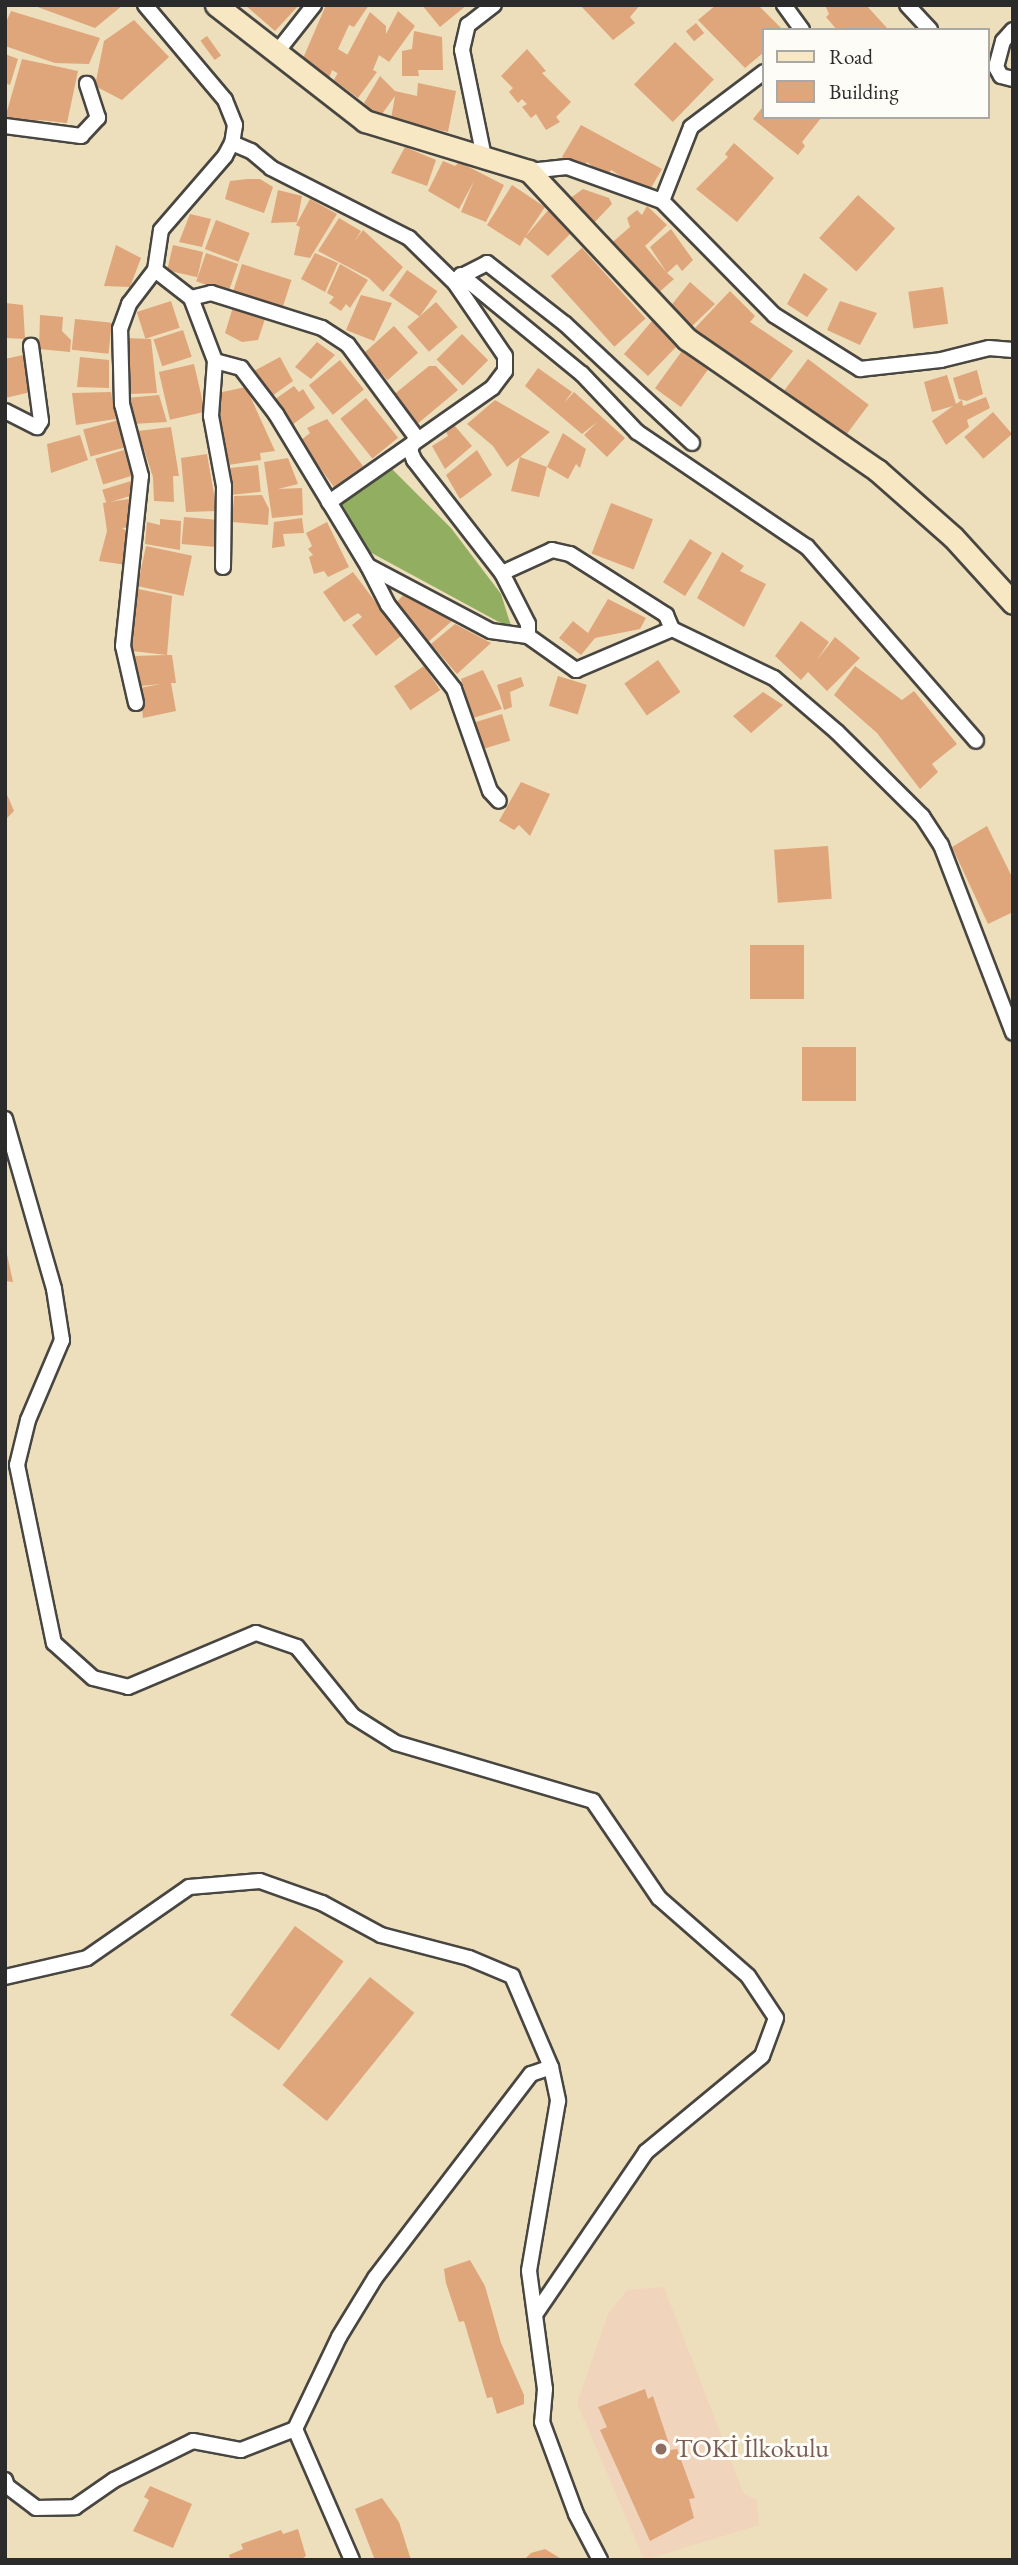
<!DOCTYPE html>
<meta charset="utf-8">
<style>
body{margin:0}
#map{position:relative;width:1018px;height:2565px;overflow:hidden;background:#eddebc;font-family:"EB Garamond",serif}
div>[style]{position:absolute}
.built>*{inset:0;background:#f0d5bc}
.forest>*{inset:0;background:#92af61}
.building>*{inset:0;background:#dfa57b;transform-origin:0 0}
.roads{filter:drop-shadow(2px 0 #484641) drop-shadow(-2px 0 #484641) drop-shadow(0 2px #484641) drop-shadow(0 -2px #484641)}
.street>*{height:14px;margin:-7px;padding:0 7px;transform-origin:7px;border-radius:7px;background:#fff}
.secondary>*{height:21px;margin:-10.5px;padding:0 10.5px;transform-origin:10.5px;border-radius:10.5px;background:#f7e8c3}
.dots>*{width:19px;height:19px;translate:-50% -50%;box-sizing:border-box;border:4px solid #fdfcf7;border-radius:50%}
span{translate:-50% -50%;white-space:nowrap;text-align:center;line-height:1.15;-webkit-text-stroke:6px #fdfcf7;paint-order:stroke}
.education-label{font-size:26px;color:#785e54}
.left{translate:0 -50%;text-align:left}
.frame{position:absolute;inset:0;border:7px solid #2b2b2b;pointer-events:none}
.legend{position:absolute;left:762px;top:28px;width:228px;height:91px;box-sizing:border-box;background:#fdfcf7;border:2px solid #a9a8a5;margin:0;padding:9px 12px;list-style:none;font-size:21px;color:#2b2b2b}
.legend li{display:flex;align-items:center;gap:14px;height:35px}
.legend b{width:35px;border:2px solid #a9a8a5}
</style>
<div id="map">
<div class="built">
<i style="clip-path:polygon(664px 2287px,744px 2494px,757px 2500px,759px 2525px,644px 2560px,577px 2403px,608px 2314px,627px 2290px)"></i>
</div>
<div class="forest">
<i style="clip-path:polygon(390px 467px,451px 528px,501px 594px,512px 629px,368px 551px,341px 502px)"></i>
</div>
<div class="building">
<i style="clip-path:polygon(32px 5px,123px 5px,95px 28px)"></i>
<i style="clip-path:polygon(245px 5px,299px 5px,275px 31px)"></i>
<i style="clip-path:polygon(326px 5px,369px 5px,354px 27px,349px 25px,338px 49px,348px 55px,339px 74px,332px 70px,327px 84px,301px 63px)"></i>
<i style="clip-path:polygon(422px 5px,467px 5px,440px 27px)"></i>
<i style="clip-path:polygon(580px 5px,640px 5px,630px 17px,635px 23px,613px 40px)"></i>
<i style="clip-path:polygon(716px 5px,758px 5px,783px 30px,764px 30px,764px 52px,745px 68px,698px 20px)"></i>
<i style="clip-path:polygon(825px 5px,866px 5px,887px 28px,837px 30px,826px 17px,829px 14px)"></i>
<i style="clip-path:polygon(11px 11px,100px 38px,89px 64px,55px 63px,5px 46px,5px 24px)"></i>
<i style="clip-path:polygon(398px 11px,415px 26px,389px 62px,379px 55px,373px 70px,377px 72px,358px 98px,334px 80px,370px 12px,386px 26px,386px 34px)"></i>
<i style="clip-path:polygon(134px 20px,169px 57px,122px 100px,95px 86px,104px 41px)"></i>
<i style="left:696px;top:23px;width:13px;height:13px;rotate:51deg"></i>
<i style="clip-path:polygon(414px 31px,442px 37px,443px 70px,418px 70px,419px 76px,402px 76px,402px 51px,412px 49px)"></i>
<i style="left:207px;top:36px;width:24px;height:8px;rotate:54deg"></i>
<i style="left:675px;top:42px;width:54px;height:59px;rotate:44deg"></i>
<i style="clip-path:polygon(527px 49px,546px 71px,542px 73px,571px 102px,556px 117px,560px 122px,546px 130px,536px 114px,531px 118px,522px 107px,527px 104px,522px 99px,518px 103px,509px 92px,513px 88px,501px 76px)"></i>
<i style="clip-path:polygon(5px 54px,18px 59px,10px 85px,5px 83px)"></i>
<i style="clip-path:polygon(22px 59px,78px 71px,67px 123px,39px 120px,37px 126px,5px 118px)"></i>
<i style="clip-path:polygon(380px 76px,395px 91px,417px 96px,418px 83px,456px 91px,448px 132px,391px 119px,395px 96px,379px 118px,364px 103px)"></i>
<i style="clip-path:polygon(762px 108px,764px 117px,827px 117px,821px 118px,802px 142px,805px 146px,798px 155px,753px 119px)"></i>
<i style="clip-path:polygon(581px 125px,662px 169px,648px 193px,611px 170px,607px 177px,587px 162px,583px 169px,562px 157px)"></i>
<i style="clip-path:polygon(734px 143px,774px 178px,737px 222px,696px 189px,728px 157px,725px 154px)"></i>
<i style="clip-path:polygon(405px 147px,436px 160px,427px 186px,391px 173px)"></i>
<i style="clip-path:polygon(443px 161px,455px 166px,459px 162px,504px 185px,486px 222px,461px 212px,474px 181px,459px 209px,428px 191px)"></i>
<i style="clip-path:polygon(247px 179px,260px 179px,273px 187px,264px 213px,225px 199px,230px 181px)"></i>
<i style="clip-path:polygon(512px 185px,545px 207px,525px 237px,550px 208px,574px 230px,548px 256px,525px 237px,520px 246px,487px 225px)"></i>
<i style="clip-path:polygon(583px 189px,609px 198px,612px 204px,591px 226px,569px 199px)"></i>
<i style="clip-path:polygon(278px 190px,302px 196px,297px 222px,271px 223px)"></i>
<i style="left:858px;top:195px;width:50px;height:58px;rotate:42deg"></i>
<i style="clip-path:polygon(310px 199px,337px 214px,310px 258px,294px 255px,300px 227px,296px 225px)"></i>
<i style="clip-path:polygon(647px 206px,667px 225px,645px 246px,667px 273px,650px 247px,671px 229px,693px 260px,682px 271px,677px 264px,667px 273px,674px 279px,656px 295px,608px 246px,630px 227px,627px 218px,637px 210px,642px 215px)"></i>
<i style="clip-path:polygon(190px 214px,211px 219px,202px 247px,179px 242px)"></i>
<i style="clip-path:polygon(339px 218px,361px 231px,354px 242px,363px 230px,403px 267px,383px 292px,369px 278px,318px 251px)"></i>
<i style="left:216px;top:220px;width:36px;height:31px;rotate:21deg"></i>
<i style="clip-path:polygon(116px 245px,141px 258px,130px 287px,104px 286px)"></i>
<i style="left:173px;top:245px;width:31px;height:26px;rotate:13deg"></i>
<i style="left:582px;top:248px;width:95px;height:42px;rotate:48deg"></i>
<i style="left:206px;top:253px;width:34px;height:30px;rotate:19deg"></i>
<i style="clip-path:polygon(315px 253px,338px 263px,325px 292px,301px 279px)"></i>
<i style="left:242px;top:264px;width:52px;height:29px;rotate:18deg"></i>
<i style="clip-path:polygon(340px 264px,368px 280px,350px 308px,346px 304px,341px 311px,329px 303px,334px 297px,327px 293px)"></i>
<i style="left:407px;top:270px;width:37px;height:31px;rotate:35deg"></i>
<i style="clip-path:polygon(804px 273px,828px 289px,807px 317px,787px 304px)"></i>
<i style="clip-path:polygon(690px 282px,715px 304px,690px 328px,669px 308px)"></i>
<i style="left:943px;top:287px;width:37px;height:35px;rotate:82deg"></i>
<i style="clip-path:polygon(730px 291px,755px 316px,750px 322px,793px 351px,766px 385px,721px 354px,695px 328px)"></i>
<i style="clip-path:polygon(361px 295px,392px 303px,374px 341px,346px 330px)"></i>
<i style="left:171px;top:301px;width:28px;height:36px;rotate:72deg"></i>
<i style="clip-path:polygon(840px 301px,877px 313px,860px 345px,827px 330px)"></i>
<i style="left:436px;top:302px;width:33px;height:38px;rotate:49deg"></i>
<i style="clip-path:polygon(5px 303px,23px 305px,25px 339px,5px 338px)"></i>
<i style="clip-path:polygon(234px 304px,266px 316px,258px 340px,242px 342px,225px 333px)"></i>
<i style="clip-path:polygon(40px 315px,63px 317px,62px 331px,71px 340px,70px 352px,39px 349px)"></i>
<i style="left:75px;top:319px;width:37px;height:31px;rotate:6deg"></i>
<i style="clip-path:polygon(652px 321px,676px 347px,648px 376px,624px 354px)"></i>
<i style="left:394px;top:326px;width:36px;height:41px;rotate:48deg"></i>
<i style="left:183px;top:330px;width:28px;height:31px;rotate:72deg"></i>
<i style="left:462px;top:334px;width:37px;height:36px;rotate:45deg"></i>
<i style="clip-path:polygon(125px 338px,151px 339px,157px 393px,128px 394px)"></i>
<i style="clip-path:polygon(317px 342px,335px 355px,311px 379px,295px 367px)"></i>
<i style="left:682px;top:351px;width:32px;height:46px;rotate:36deg"></i>
<i style="clip-path:polygon(23px 355px,31px 392px,5px 398px,5px 359px)"></i>
<i style="clip-path:polygon(80px 357px,109px 360px,109px 388px,77px 387px)"></i>
<i style="clip-path:polygon(280px 357px,293px 381px,272px 396px,254px 371px)"></i>
<i style="left:808px;top:359px;width:76px;height:44px;rotate:37deg"></i>
<i style="left:340px;top:360px;width:38px;height:40px;rotate:51deg"></i>
<i style="left:194px;top:364px;width:49px;height:36px;rotate:77deg"></i>
<i style="clip-path:polygon(429px 366px,436px 366px,458px 390px,416px 425px,392px 396px)"></i>
<i style="clip-path:polygon(538px 368px,572px 392px,564px 403px,574px 392px,625px 438px,607px 457px,584px 435px,597px 422px,582px 434px,525px 386px)"></i>
<i style="clip-path:polygon(977px 370px,983px 394px,967px 401px,959px 399px,953px 378px)"></i>
<i style="clip-path:polygon(947px 375px,956px 404px,962px 400px,963px 406px,986px 397px,990px 408px,967px 420px,969px 427px,946px 445px,932px 421px,953px 406px,932px 412px,924px 382px)"></i>
<i style="clip-path:polygon(294px 386px,299px 392px,303px 389px,315px 408px,292px 425px,274px 400px)"></i>
<i style="clip-path:polygon(246px 387px,275px 451px,260px 453px,261px 460px,228px 465px,213px 394px)"></i>
<i style="clip-path:polygon(111px 392px,116px 419px,76px 425px,72px 393px)"></i>
<i style="clip-path:polygon(159px 395px,167px 422px,132px 424px,127px 398px)"></i>
<i style="left:366px;top:398px;width:51px;height:33px;rotate:51deg"></i>
<i style="clip-path:polygon(495px 400px,550px 432px,520px 457px,547px 467px,563px 433px,586px 449px,580px 468px,576px 464px,568px 479px,547px 467px,539px 497px,511px 491px,520px 457px,507px 467px,493px 446px,467px 424px)"></i>
<i style="left:993px;top:412px;width:29px;height:38px;rotate:49deg"></i>
<i style="clip-path:polygon(327px 419px,363px 466px,334px 487px,300px 441px,310px 433px,307px 428px)"></i>
<i style="left:119px;top:420px;width:28px;height:37px;rotate:75deg"></i>
<i style="clip-path:polygon(454px 425px,472px 446px,445px 469px,432px 446px,448px 436px,445px 429px)"></i>
<i style="clip-path:polygon(171px 427px,179px 476px,173px 476px,174px 502px,154px 501px,153px 477px,138px 431px)"></i>
<i style="clip-path:polygon(80px 435px,88px 460px,51px 473px,47px 444px)"></i>
<i style="left:124px;top:450px;width:27px;height:30px;rotate:73deg"></i>
<i style="clip-path:polygon(477px 450px,492px 475px,460px 499px,446px 475px)"></i>
<i style="clip-path:polygon(207px 454px,217px 511px,186px 512px,181px 458px)"></i>
<i style="clip-path:polygon(288px 458px,298px 484px,278px 489px,302px 488px,303px 515px,272px 518px,264px 462px)"></i>
<i style="left:258px;top:465px;width:27px;height:28px;rotate:84deg"></i>
<i style="left:131px;top:481px;width:14px;height:30px;rotate:73deg"></i>
<i style="clip-path:polygon(262px 495px,269px 509px,268px 525px,232px 522px,234px 496px)"></i>
<i style="clip-path:polygon(135px 498px,134px 527px,122px 528px,134px 535px,127px 565px,99px 561px,107px 531px,103px 503px)"></i>
<i style="left:611px;top:503px;width:45px;height:54px;rotate:21deg"></i>
<i style="left:184px;top:517px;width:35px;height:27px;rotate:5deg"></i>
<i style="clip-path:polygon(302px 518px,304px 533px,283px 534px,285px 546px,272px 548px,274px 522px)"></i>
<i style="clip-path:polygon(160px 519px,181px 521px,180px 550px,145px 544px,147px 522px,160px 525px)"></i>
<i style="clip-path:polygon(327px 522px,349px 567px,328px 577px,324px 571px,314px 574px,309px 557px,313px 555px,308px 549px,312px 546px,306px 533px)"></i>
<i style="left:690px;top:539px;width:26px;height:51px;rotate:32deg"></i>
<i style="left:146px;top:546px;width:47px;height:41px;rotate:12deg"></i>
<i style="clip-path:polygon(722px 552px,744px 566px,740px 571px,766px 584px,744px 627px,697px 598px)"></i>
<i style="clip-path:polygon(353px 572px,401px 636px,376px 656px,352px 625px,362px 617px,358px 613px,344px 622px,323px 592px)"></i>
<i style="clip-path:polygon(138px 589px,172px 596px,167px 655px,172px 655px,176px 683px,171px 683px,176px 711px,143px 718px,140px 688px,161px 684px,141px 686px,134px 656px,167px 655px,132px 651px,132px 622px)"></i>
<i style="clip-path:polygon(407px 591px,453px 620px,427px 643px,396px 603px)"></i>
<i style="clip-path:polygon(608px 599px,646px 618px,640px 629px,595px 638px,581px 655px,559px 638px,573px 621px,588px 633px)"></i>
<i style="clip-path:polygon(801px 621px,829px 642px,817px 660px,835px 637px,860px 658px,827px 691px,808px 672px,801px 680px,775px 656px)"></i>
<i style="clip-path:polygon(455px 624px,491px 643px,457px 674px,431px 644px)"></i>
<i style="left:658px;top:660px;width:39px;height:41px;rotate:55deg"></i>
<i style="left:424px;top:666px;width:29px;height:36px;rotate:56deg"></i>
<i style="clip-path:polygon(855px 666px,902px 700px,914px 691px,957px 744px,932px 764px,938px 772px,920px 789px,877px 733px,834px 695px)"></i>
<i style="clip-path:polygon(483px 670px,502px 709px,473px 718px,461px 679px)"></i>
<i style="left:558px;top:676px;width:30px;height:31px;rotate:17deg"></i>
<i style="clip-path:polygon(521px 677px,524px 686px,510px 692px,512px 707px,504px 710px,497px 685px)"></i>
<i style="clip-path:polygon(763px 692px,783px 705px,751px 733px,733px 716px)"></i>
<i style="left:502px;top:714px;width:28px;height:30px;rotate:73deg"></i>
<i style="clip-path:polygon(521px 782px,550px 794px,530px 836px,519px 825px,514px 830px,499px 821px)"></i>
<i style="clip-path:polygon(5px 790px,14px 811px,5px 820px)"></i>
<i style="clip-path:polygon(987px 826px,1013px 879px,1013px 912px,988px 924px,952px 847px)"></i>
<i style="left:828px;top:846px;width:53px;height:54px;rotate:86deg"></i>
<i style="left:804px;top:945px;width:54px;height:54px;rotate:90deg"></i>
<i style="left:802px;top:1047px;width:54px;height:54px"></i>
<i style="clip-path:polygon(6px 1250px,13px 1282px,5px 1281px)"></i>
<i style="left:295px;top:1926px;width:60px;height:110px;rotate:36deg"></i>
<i style="left:370px;top:1977px;width:57px;height:139px;rotate:39deg"></i>
<i style="clip-path:polygon(470px 2260px,485px 2286px,501px 2343px,524px 2395px,524px 2404px,497px 2414px,492px 2397px,487px 2398px,464px 2321px,459px 2322px,446px 2283px,444px 2269px)"></i>
<i style="clip-path:polygon(645px 2389px,648px 2399px,653px 2396px,671px 2450px,677px 2449px,695px 2498px,689px 2499px,694px 2518px,650px 2541px,600px 2430px,607px 2427px,598px 2407px)"></i>
<i style="clip-path:polygon(150px 2486px,192px 2504px,173px 2548px,133px 2531px,149px 2500px,144px 2497px)"></i>
<i style="clip-path:polygon(382px 2498px,399px 2522px,411px 2560px,375px 2560px,355px 2509px)"></i>
<i style="clip-path:polygon(298px 2529px,306px 2556px,300px 2560px,231px 2560px,229px 2555px,243px 2549px,241px 2544px,281px 2530px,283px 2534px)"></i>
<i style="clip-path:polygon(545px 2549px,563px 2560px,524px 2560px,531px 2553px)"></i>
</div>
<div class="roads">
<div class="street">
<i style="left:145px;top:5px;width:124px;rotate:49.9deg"></i>
<i style="left:225px;top:100px;width:27px;rotate:68deg"></i>
<i style="left:235px;top:125px;width:18px;rotate:99deg"></i>
<i style="left:784px;top:5px;width:31px;rotate:54deg"></i>
<i style="left:907px;top:5px;width:34px;rotate:47deg"></i>
<i style="left:1013px;top:30px;width:15px;rotate:132deg"></i>
<i style="left:1003px;top:41px;width:27px;rotate:105deg"></i>
<i style="left:996px;top:67px;width:10px;rotate:61deg"></i>
<i style="left:1001px;top:76px;width:12px;rotate:14deg"></i>
<i style="left:277px;top:52px;width:60px;rotate:-51.8deg"></i>
<i style="left:5px;top:126px;width:77px;rotate:7.5deg"></i>
<i style="left:81px;top:136px;width:25px;rotate:-47deg"></i>
<i style="left:98px;top:118px;width:36px;rotate:-108deg"></i>
<i style="left:484px;top:157px;width:109px;rotate:-101.6deg"></i>
<i style="left:462px;top:50px;width:26px;rotate:-77deg"></i>
<i style="left:468px;top:25px;width:33px;rotate:-38deg"></i>
<i style="left:529px;top:171px;width:38px;rotate:-6deg"></i>
<i style="left:567px;top:167px;width:101px;rotate:19.7deg"></i>
<i style="left:662px;top:201px;width:160px;rotate:45.5deg"></i>
<i style="left:774px;top:315px;width:102px;rotate:32.1deg"></i>
<i style="left:860px;top:369px;width:81px;rotate:-6.3deg"></i>
<i style="left:941px;top:360px;width:49px;rotate:-14deg"></i>
<i style="left:989px;top:348px;width:24px;rotate:5deg"></i>
<i style="left:662px;top:201px;width:79px;rotate:-68.6deg"></i>
<i style="left:691px;top:127px;width:91px;rotate:-37deg"></i>
<i style="left:155px;top:270px;width:46px;rotate:37.9deg"></i>
<i style="left:191px;top:298px;width:21px;rotate:-14deg"></i>
<i style="left:211px;top:293px;width:116px;rotate:17.5deg"></i>
<i style="left:322px;top:328px;width:31px;rotate:33deg"></i>
<i style="left:348px;top:345px;width:114px;rotate:53.5deg"></i>
<i style="left:461px;top:275px;width:156px;rotate:39.3deg"></i>
<i style="left:582px;top:374px;width:80px;rotate:46.5deg"></i>
<i style="left:637px;top:432px;width:205px;rotate:34.1deg"></i>
<i style="left:807px;top:547px;width:257px;rotate:48.9deg"></i>
<i style="left:454px;top:280px;width:37px;rotate:-27deg"></i>
<i style="left:487px;top:263px;width:99px;rotate:38deg"></i>
<i style="left:565px;top:324px;width:174px;rotate:43.1deg"></i>
<i style="left:191px;top:298px;width:67px;rotate:69.1deg"></i>
<i style="left:215px;top:361px;width:55px;rotate:94.2deg"></i>
<i style="left:211px;top:416px;width:71px;rotate:79.5deg"></i>
<i style="left:224px;top:486px;width:81px;rotate:90.7deg"></i>
<i style="left:215px;top:361px;width:27px;rotate:15deg"></i>
<i style="left:241px;top:368px;width:58px;rotate:52.7deg"></i>
<i style="left:276px;top:414px;width:178px;rotate:58.8deg"></i>
<i style="left:368px;top:566px;width:139px;rotate:27.9deg"></i>
<i style="left:491px;top:631px;width:37px;rotate:8deg"></i>
<i style="left:528px;top:636px;width:59px;rotate:35.3deg"></i>
<i style="left:576px;top:670px;width:104px;rotate:-23.1deg"></i>
<i style="left:5px;top:411px;width:36px;rotate:27deg"></i>
<i style="left:37px;top:427px;width:7px;rotate:-56deg"></i>
<i style="left:41px;top:421px;width:76px;rotate:-97.6deg"></i>
<i style="left:416px;top:437px;width:14px;rotate:115deg"></i>
<i style="left:410px;top:450px;width:11px;rotate:68deg"></i>
<i style="left:414px;top:460px;width:143px;rotate:52.1deg"></i>
<i style="left:502px;top:573px;width:57px;rotate:63deg"></i>
<i style="left:528px;top:624px;width:12px;rotate:90deg"></i>
<i style="left:368px;top:566px;width:44px;rotate:62.9deg"></i>
<i style="left:388px;top:605px;width:107px;rotate:51.8deg"></i>
<i style="left:454px;top:689px;width:108px;rotate:70.6deg"></i>
<i style="left:490px;top:791px;width:13px;rotate:48deg"></i>
<i style="left:502px;top:573px;width:55px;rotate:-24.7deg"></i>
<i style="left:552px;top:550px;width:18px;rotate:13deg"></i>
<i style="left:570px;top:554px;width:114px;rotate:32.4deg"></i>
<i style="left:666px;top:615px;width:15px;rotate:67deg"></i>
<i style="left:672px;top:629px;width:113px;rotate:25.7deg"></i>
<i style="left:774px;top:678px;width:83px;rotate:40.6deg"></i>
<i style="left:837px;top:732px;width:120px;rotate:44.7deg"></i>
<i style="left:922px;top:816px;width:35px;rotate:57deg"></i>
<i style="left:941px;top:845px;width:201px;rotate:69deg"></i>
<i style="left:136px;top:703px;width:58px;rotate:-102.8deg"></i>
<i style="left:123px;top:646px;width:171px;rotate:-84deg"></i>
<i style="left:141px;top:476px;width:74px;rotate:-104.8deg"></i>
<i style="left:122px;top:404px;width:75px;rotate:-91.5deg"></i>
<i style="left:120px;top:329px;width:27px;rotate:-70deg"></i>
<i style="left:129px;top:304px;width:43px;rotate:-52.6deg"></i>
<i style="left:155px;top:270px;width:40px;rotate:-81.5deg"></i>
<i style="left:161px;top:230px;width:98px;rotate:-49.1deg"></i>
<i style="left:225px;top:156px;width:15px;rotate:-62deg"></i>
<i style="left:232px;top:143px;width:21px;rotate:23deg"></i>
<i style="left:251px;top:151px;width:26px;rotate:40deg"></i>
<i style="left:271px;top:168px;width:155px;rotate:26.9deg"></i>
<i style="left:409px;top:238px;width:64px;rotate:44.4deg"></i>
<i style="left:455px;top:283px;width:88px;rotate:55.6deg"></i>
<i style="left:505px;top:356px;width:15px;rotate:90deg"></i>
<i style="left:505px;top:371px;width:21px;rotate:127deg"></i>
<i style="left:492px;top:388px;width:199px;rotate:145deg"></i>
<i style="left:5px;top:1119px;width:177px;rotate:73.9deg"></i>
<i style="left:54px;top:1289px;width:52px;rotate:81.1deg"></i>
<i style="left:62px;top:1340px;width:87px;rotate:113deg"></i>
<i style="left:28px;top:1420px;width:46px;rotate:103.7deg"></i>
<i style="left:17px;top:1465px;width:182px;rotate:78.3deg"></i>
<i style="left:54px;top:1643px;width:52px;rotate:41.9deg"></i>
<i style="left:93px;top:1678px;width:36px;rotate:14deg"></i>
<i style="left:128px;top:1687px;width:139px;rotate:-22.9deg"></i>
<i style="left:256px;top:1633px;width:43px;rotate:18.9deg"></i>
<i style="left:297px;top:1647px;width:89px;rotate:50.9deg"></i>
<i style="left:353px;top:1716px;width:51px;rotate:32.1deg"></i>
<i style="left:396px;top:1743px;width:205px;rotate:16.4deg"></i>
<i style="left:593px;top:1801px;width:117px;rotate:55.8deg"></i>
<i style="left:659px;top:1898px;width:118px;rotate:41.2deg"></i>
<i style="left:748px;top:1976px;width:50px;rotate:56.3deg"></i>
<i style="left:776px;top:2018px;width:40px;rotate:110.2deg"></i>
<i style="left:762px;top:2056px;width:151px;rotate:140.4deg"></i>
<i style="left:646px;top:2152px;width:195px;rotate:124.3deg"></i>
<i style="left:5px;top:1977px;width:84px;rotate:-13deg"></i>
<i style="left:87px;top:1958px;width:124px;rotate:-34.8deg"></i>
<i style="left:189px;top:1887px;width:71px;rotate:-4.8deg"></i>
<i style="left:260px;top:1881px;width:66px;rotate:19.5deg"></i>
<i style="left:322px;top:1903px;width:67px;rotate:28.5deg"></i>
<i style="left:381px;top:1935px;width:91px;rotate:14.6deg"></i>
<i style="left:469px;top:1958px;width:47px;rotate:22.7deg"></i>
<i style="left:512px;top:1976px;width:99px;rotate:66.8deg"></i>
<i style="left:5px;top:2480px;width:6px;rotate:72deg"></i>
<i style="left:7px;top:2486px;width:36px;rotate:37deg"></i>
<i style="left:36px;top:2508px;width:39px;rotate:-1deg"></i>
<i style="left:75px;top:2507px;width:47px;rotate:-34.7deg"></i>
<i style="left:114px;top:2480px;width:88px;rotate:-26.3deg"></i>
<i style="left:193px;top:2441px;width:49px;rotate:10.6deg"></i>
<i style="left:241px;top:2450px;width:58px;rotate:-21.3deg"></i>
<i style="left:352px;top:2560px;width:143px;rotate:-113.5deg"></i>
<i style="left:295px;top:2429px;width:102px;rotate:-64.4deg"></i>
<i style="left:339px;top:2337px;width:69px;rotate:-58.6deg"></i>
<i style="left:375px;top:2278px;width:257px;rotate:-52.6deg"></i>
<i style="left:531px;top:2074px;width:21px;rotate:-19deg"></i>
<i style="left:551px;top:2067px;width:35px;rotate:78deg"></i>
<i style="left:558px;top:2101px;width:172px;rotate:99.7deg"></i>
<i style="left:529px;top:2271px;width:119px;rotate:82.3deg"></i>
<i style="left:545px;top:2389px;width:33px;rotate:95deg"></i>
<i style="left:542px;top:2422px;width:98px;rotate:69.7deg"></i>
<i style="left:576px;top:2514px;width:52px;rotate:62.4deg"></i>
</div>
<div class="secondary">
<i style="left:216px;top:5px;width:189px;rotate:37.9deg"></i>
<i style="left:365px;top:121px;width:171px;rotate:17deg"></i>
<i style="left:529px;top:171px;width:231px;rotate:46.8deg"></i>
<i style="left:687px;top:339px;width:231px;rotate:34.6deg"></i>
<i style="left:877px;top:470px;width:101px;rotate:41.4deg"></i>
<i style="left:953px;top:537px;width:89px;rotate:47.7deg"></i>
</div>
</div>
<div class="dots">
<i style="left:661px;top:2449px;background:#8d6e63"></i>
</div>
<div class="education-label">
<span class="left" style="left:675px;top:2449px">TOKİ İlkokulu</span>
</div>
<div class="frame"></div>
<ul class="legend">
<li><b style="height:9px;background:#f7e8c3"></b>Road</li>
<li><b style="height:19px;background:#dfa57b"></b>Building</li>
</ul>
</div>
